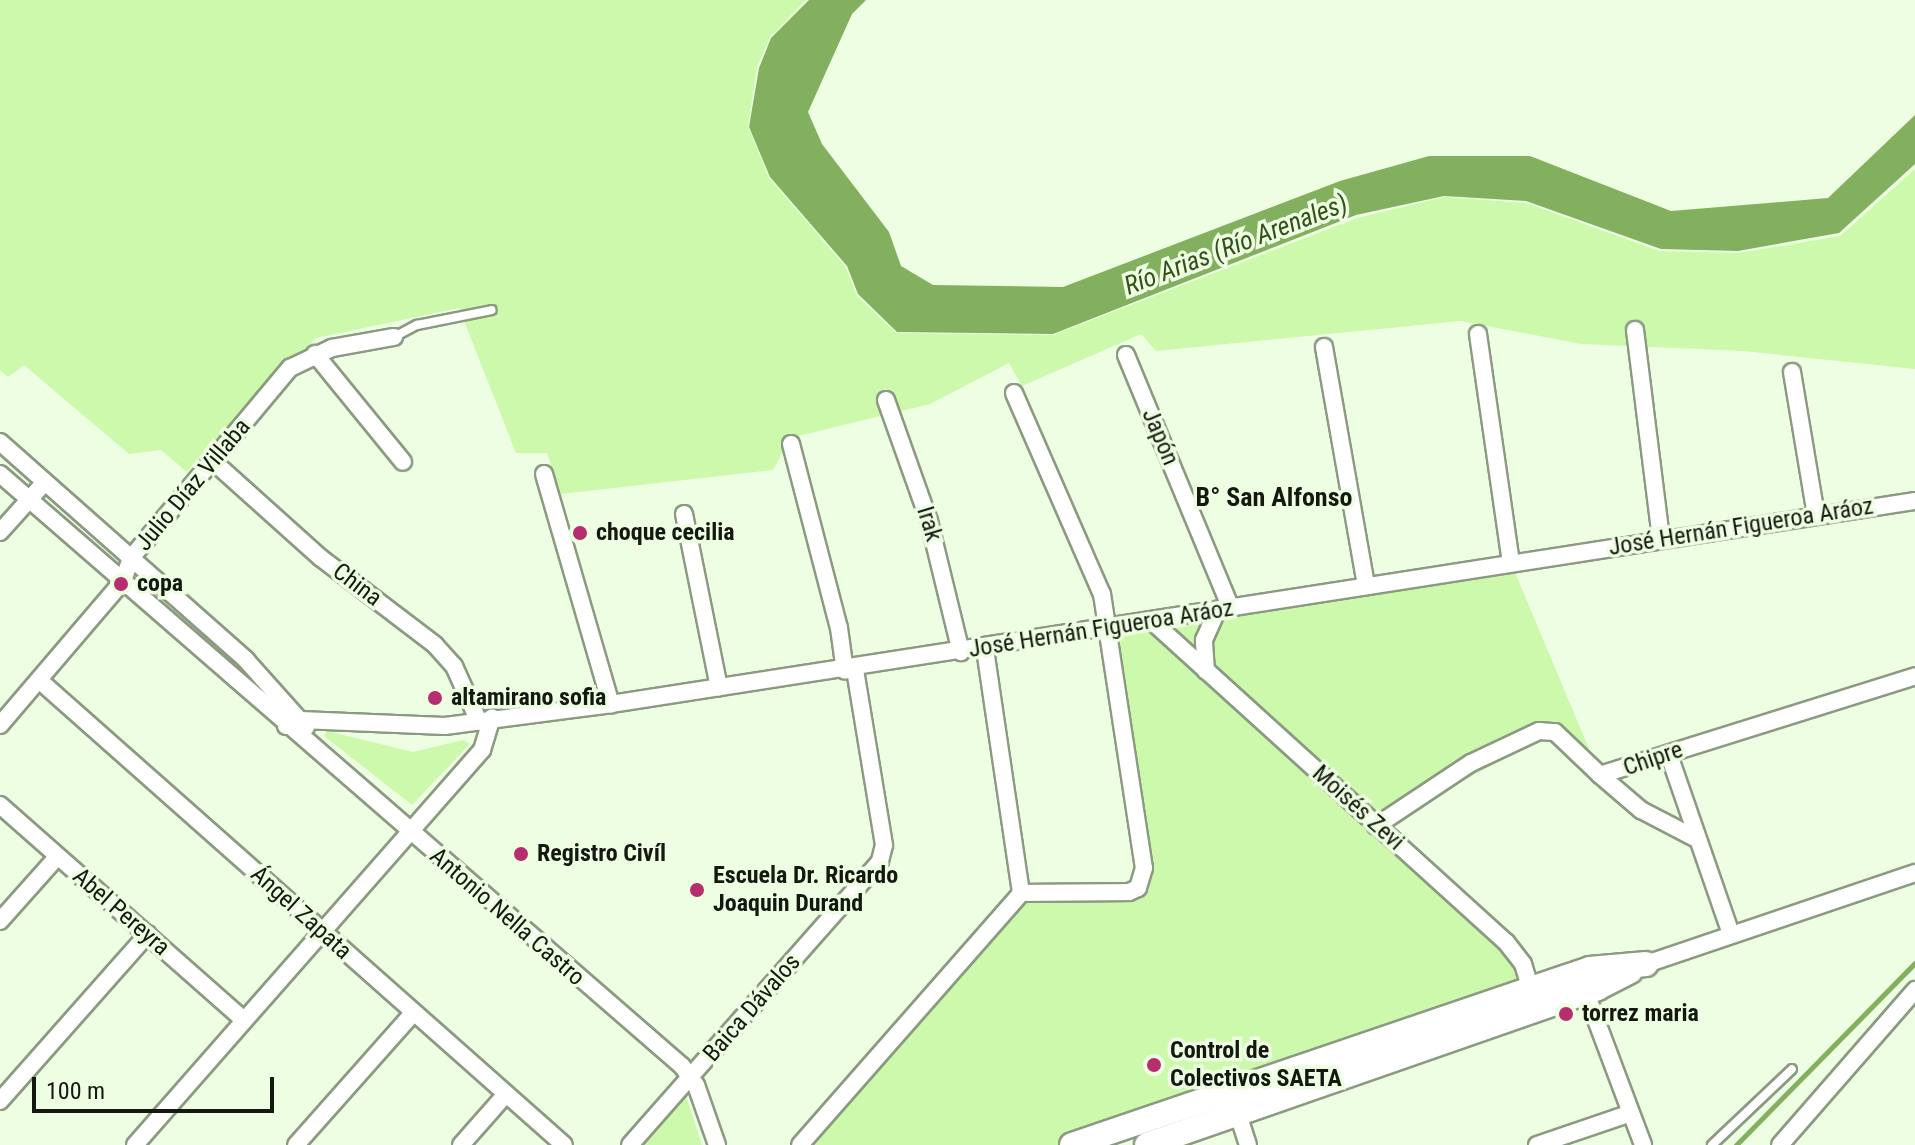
<!DOCTYPE html>
<meta charset="utf-8">
<style>
body{margin:0}
#map{position:relative;width:1915px;height:1145px;overflow:hidden;background:#eefee2;font-family:"Roboto Condensed",sans-serif}
div>[style]{position:absolute}
.green>*{inset:0;background:#cdf9ac}
.water>*{inset:0;background:#83b05f}
.stream>*{height:5px;margin:-2.5px;padding:0 2.5px;transform-origin:2.5px;border-radius:2.5px;background:#83b05f}
.roads{filter:drop-shadow(2px 0 #8b9a81) drop-shadow(-2px 0 #8b9a81) drop-shadow(0 2px #8b9a81) drop-shadow(0 -2px #8b9a81)}
.lane>*{height:8px;margin:-4px;padding:0 4px;transform-origin:4px;border-radius:4px;background:#fff}
.street>*{height:16px;margin:-8px;padding:0 8px;transform-origin:8px;border-radius:8px;background:#fff}
.secondary>*{height:24px;margin:-12px;padding:0 12px;transform-origin:12px;border-radius:12px;background:#fff}
.dots>*{width:22px;height:22px;translate:-50% -50%;box-sizing:border-box;border:4px solid #eefee2;border-radius:50%}
span{translate:-50% -50%;white-space:nowrap;text-align:center;line-height:1.15;-webkit-text-stroke:7px #eefee2;paint-order:stroke}
.street-label{font-size:24px;color:#141910}
.poi-label{font-size:24px;color:#141910;font-weight:700}
.left{translate:0 -50%;text-align:left}
.water-label{font-size:26px;color:#335018;font-style:italic}
.neighbourhood-label{font-size:26px;color:#141910;font-weight:700}
.scale{position:absolute;left:32px;top:1077px;width:242px;height:36px;box-sizing:border-box;border:4px solid #141910;border-top:0;padding-left:10px;font-size:24px;line-height:28px;white-space:nowrap;color:#141910;-webkit-text-stroke:6px #eefee2;paint-order:stroke}
</style>
<div id="map">
<div class="green">
<i style="clip-path:polygon(0 0,806px 0,770px 37px,757px 67px,748px 127px,769px 178px,845px 266px,857px 296px,896px 333px,1053px 335px,1357px 218px,1445px 197px,1526px 203px,1659px 251px,1739px 253px,1840px 236px,1915px 169px,1915px 369px,1743px 351px,1581px 344px,1461px 321px,1156px 351px,1141px 334px,1022px 386px,1009px 363px,930px 404px,790px 438px,773px 470px,561px 494px,547px 453px,516px 453px,459px 308px,316px 338px,187px 472px,161px 450px,129px 454px,24px 365px,8px 377px,0 370px)"></i>
<i style="clip-path:polygon(1511px 563px,1600px 775px,1555px 732px,1377px 826px,1515px 951px,1532px 989px,1073px 1145px,800px 1145px,1021px 893px,1138px 887px,1106px 630px)"></i>
<i style="clip-path:polygon(327px 731px,413px 752px,463px 740px,470px 744px,412px 805px,324px 736px)"></i>
<i style="clip-path:polygon(685px 1093px,702px 1145px,640px 1145px)"></i>
</div>
<div class="water">
<i style="clip-path:polygon(809px 0,866px 0,852px 14px,808px 112px,822px 144px,889px 232px,901px 266px,933px 285px,1063px 287px,1340px 181px,1429px 156px,1530px 156px,1671px 211px,1828px 198px,1915px 115px,1915px 164px,1839px 233px,1738px 251px,1661px 249px,1526px 201px,1444px 196px,1356px 215px,1053px 334px,897px 332px,858px 294px,847px 266px,770px 177px,749px 127px,759px 68px,771px 38px)"></i>
</div>
<div class="stream">
<i style="left:1736px;top:1145px;width:255px;rotate:-45.5deg"></i>
</div>
<div class="roads">
<div class="lane">
<i style="left:394px;top:337px;width:26px;rotate:-28deg"></i>
<i style="left:417px;top:325px;width:76px;rotate:-11.3deg"></i>
<i style="left:1712px;top:1145px;width:110px;rotate:-43.5deg"></i>
</div>
<div class="street">
<i style="left:1635px;top:330px;width:210px;rotate:82.9deg"></i>
<i style="left:1478px;top:334px;width:231px;rotate:81.8deg"></i>
<i style="left:1324px;top:347px;width:243px;rotate:80deg"></i>
<i style="left:315px;top:354px;width:139px;rotate:50.8deg"></i>
<i style="left:1126px;top:355px;width:274px;rotate:67.5deg"></i>
<i style="left:1792px;top:372px;width:146px;rotate:80.5deg"></i>
<i style="left:1014px;top:393px;width:219px;rotate:66.4deg"></i>
<i style="left:1102px;top:594px;width:277px;rotate:81.3deg"></i>
<i style="left:1144px;top:868px;width:21px;rotate:107deg"></i>
<i style="left:1138px;top:888px;width:10px;rotate:156deg"></i>
<i style="left:1129px;top:892px;width:108px;rotate:179.5deg"></i>
<i style="left:886px;top:400px;width:128px;rotate:70.4deg"></i>
<i style="left:929px;top:521px;width:135px;rotate:76.3deg"></i>
<i style="left:0;top:442px;width:329px;rotate:41.5deg"></i>
<i style="left:246px;top:660px;width:90px;rotate:48.2deg"></i>
<i style="left:791px;top:444px;width:190px;rotate:75.4deg"></i>
<i style="left:839px;top:628px;width:43px;rotate:82.1deg"></i>
<i style="left:215px;top:463px;width:142px;rotate:41.9deg"></i>
<i style="left:321px;top:558px;width:143px;rotate:37.3deg"></i>
<i style="left:435px;top:645px;width:28px;rotate:48deg"></i>
<i style="left:454px;top:666px;width:61px;rotate:65.9deg"></i>
<i style="left:0;top:474px;width:903px;rotate:40.96deg"></i>
<i style="left:682px;top:1066px;width:24px;rotate:54deg"></i>
<i style="left:696px;top:1085px;width:64px;rotate:70.7deg"></i>
<i style="left:544px;top:474px;width:240px;rotate:73.8deg"></i>
<i style="left:684px;top:514px;width:177px;rotate:78.6deg"></i>
<i style="left:0;top:532px;width:67px;rotate:-48deg"></i>
<i style="left:1154px;top:623px;width:475px;rotate:42.2deg"></i>
<i style="left:1506px;top:942px;width:28px;rotate:52deg"></i>
<i style="left:1523px;top:964px;width:34px;rotate:73deg"></i>
<i style="left:1206px;top:671px;width:31px;rotate:-94deg"></i>
<i style="left:1204px;top:640px;width:32px;rotate:-66deg"></i>
<i style="left:39px;top:680px;width:701px;rotate:41.53deg"></i>
<i style="left:0;top:725px;width:189px;rotate:-49.5deg"></i>
<i style="left:123px;top:581px;width:24px;rotate:-71deg"></i>
<i style="left:131px;top:558px;width:248px;rotate:-50.1deg"></i>
<i style="left:290px;top:368px;width:47px;rotate:-25.5deg"></i>
<i style="left:332px;top:348px;width:63px;rotate:-10.1deg"></i>
<i style="left:286px;top:726px;width:16px;rotate:-22deg"></i>
<i style="left:301px;top:720px;width:144px;rotate:2.4deg"></i>
<i style="left:445px;top:726px;width:167px;rotate:-7.5deg"></i>
<i style="left:611px;top:704px;width:1320px;rotate:-8.85deg"></i>
<i style="left:1669px;top:755px;width:189px;rotate:70.9deg"></i>
<i style="left:1600px;top:775px;width:54px;rotate:40.5deg"></i>
<i style="left:1641px;top:810px;width:61px;rotate:27.4deg"></i>
<i style="left:0;top:805px;width:322px;rotate:41.4deg"></i>
<i style="left:1376px;top:826px;width:114px;rotate:-33.6deg"></i>
<i style="left:1471px;top:763px;width:75px;rotate:-25.2deg"></i>
<i style="left:1539px;top:731px;width:16px;rotate:4deg"></i>
<i style="left:1555px;top:732px;width:62px;rotate:43.7deg"></i>
<i style="left:1600px;top:775px;width:330px;rotate:-17.4deg"></i>
<i style="left:0;top:921px;width:86px;rotate:-48.3deg"></i>
<i style="left:1646px;top:964px;width:284px;rotate:-18.7deg"></i>
<i style="left:1583px;top:985px;width:171px;rotate:69.4deg"></i>
<i style="left:0;top:1101px;width:223px;rotate:-48.5deg"></i>
<i style="left:1235px;top:1105px;width:42px;rotate:72deg"></i>
<i style="left:135px;top:1145px;width:526px;rotate:-48.7deg"></i>
<i style="left:482px;top:750px;width:34px;rotate:-73deg"></i>
<i style="left:296px;top:1145px;width:176px;rotate:-48.4deg"></i>
<i style="left:461px;top:1145px;width:68px;rotate:-48.6deg"></i>
<i style="left:630px;top:1145px;width:378px;rotate:-48.6deg"></i>
<i style="left:880px;top:861px;width:16px;rotate:-76deg"></i>
<i style="left:884px;top:845px;width:178px;rotate:-99.4deg"></i>
<i style="left:800px;top:1145px;width:335px;rotate:-48.7deg"></i>
<i style="left:1021px;top:893px;width:247px;rotate:-98.4deg"></i>
<i style="left:1537px;top:1145px;width:99px;rotate:-18.8deg"></i>
<i style="left:1780px;top:1145px;width:206px;rotate:-48.9deg"></i>
</div>
<div class="secondary">
<i style="left:1072px;top:1145px;width:547px;rotate:-18.77deg"></i>
<i style="left:1590px;top:969px;width:56px;rotate:-5.1deg"></i>
<i style="left:1147px;top:1145px;width:477px;rotate:-19.2deg"></i>
<i style="left:1597px;top:988px;width:37px;rotate:-27deg"></i>
</div>
</div>
<div class="dots">
<i style="left:580px;top:533px;background:#b62e6e"></i>
<i style="left:121px;top:584px;background:#b62e6e"></i>
<i style="left:435px;top:698px;background:#b62e6e"></i>
<i style="left:521px;top:854px;background:#b62e6e"></i>
<i style="left:697px;top:890px;background:#b62e6e"></i>
<i style="left:1566px;top:1014px;background:#b62e6e"></i>
<i style="left:1154px;top:1065px;background:#b62e6e"></i>
</div>
<div class="street-label">
<span style="left:1160px;top:437px;rotate:67deg">Japón</span>
<span style="left:193px;top:485px;rotate:-50deg">Julio Díaz Villaba</span>
<span style="left:929px;top:524px;rotate:73deg">Irak</span>
<span style="left:1741px;top:527px;rotate:-9deg">José Hernán Figueroa Aráoz</span>
<span style="left:357px;top:585px;rotate:37deg">China</span>
<span style="left:1101px;top:629px;rotate:-9deg">José Hernán Figueroa Aráoz</span>
<span style="left:1653px;top:759px;rotate:-19deg">Chipre</span>
<span style="left:1358px;top:808px;rotate:42deg">Moisés Zevi</span>
<span style="left:121px;top:912px;rotate:41deg">Abel Pereyra</span>
<span style="left:301px;top:913px;rotate:42deg">Ángel Zapata</span>
<span style="left:507px;top:917px;rotate:41deg">Antonio Nella Castro</span>
<span style="left:752px;top:1008px;rotate:-49deg">Baica Dávalos</span>
</div>
<div class="poi-label">
<span class="left" style="left:596px;top:533px">choque cecilia</span>
<span class="left" style="left:137px;top:584px">copa</span>
<span class="left" style="left:451px;top:698px">altamirano sofia</span>
<span class="left" style="left:537px;top:854px">Registro Civíl</span>
<span class="left" style="left:713px;top:890px">Escuela Dr. Ricardo<br>Joaquin Durand</span>
<span class="left" style="left:1582px;top:1014px">torrez maria</span>
<span class="left" style="left:1170px;top:1065px">Control de<br>Colectivos SAETA</span>
</div>
<div class="water-label">
<span style="left:1236px;top:245px;rotate:-21deg">Río Arias (Río Arenales)</span>
</div>
<div class="neighbourhood-label">
<span style="left:1274px;top:498px">B° San Alfonso</span>
</div>
<div class="scale">100 m</div>
</div>
